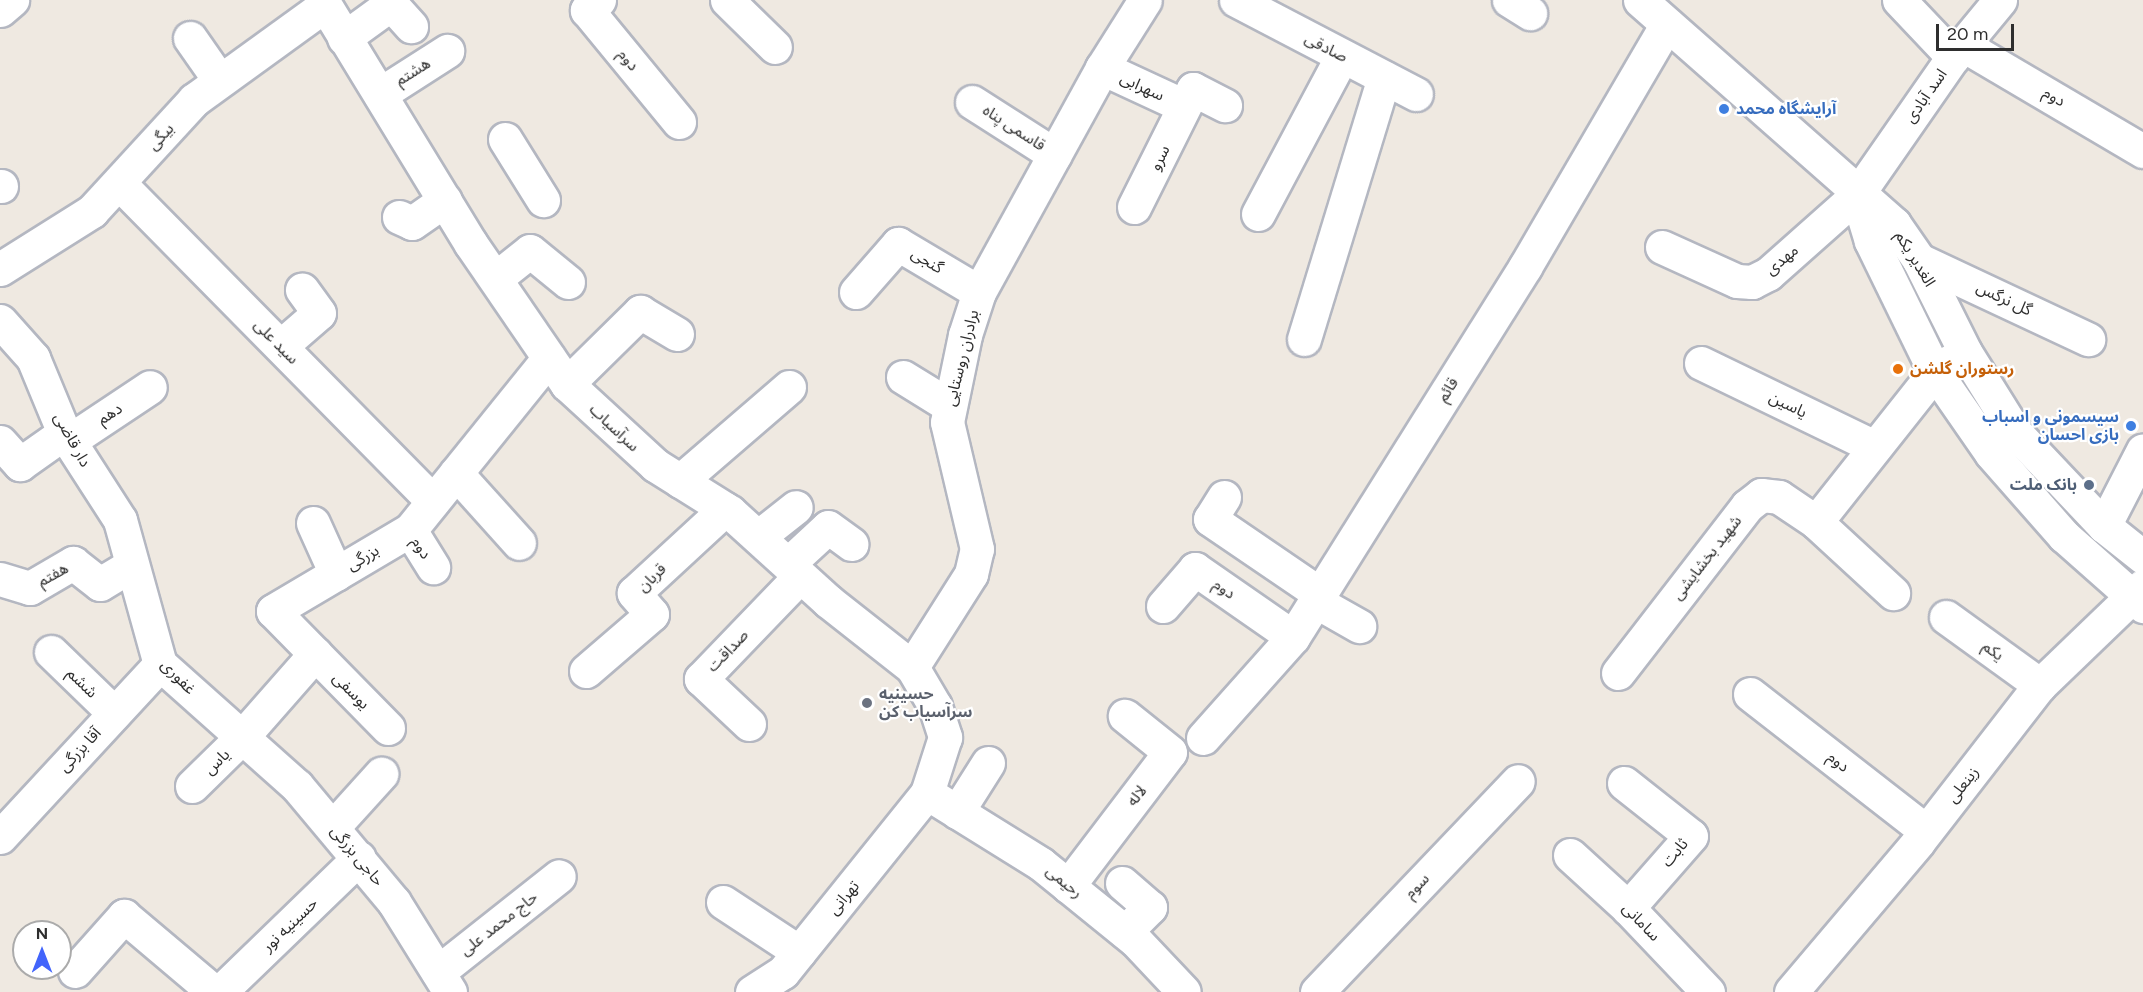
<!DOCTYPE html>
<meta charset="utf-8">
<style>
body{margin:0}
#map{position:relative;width:2143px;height:992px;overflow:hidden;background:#efe9e1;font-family:Figtree,"Noto Sans Arabic",sans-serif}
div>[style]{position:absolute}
.roads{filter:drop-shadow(2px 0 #b4b7c1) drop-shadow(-2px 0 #b4b7c1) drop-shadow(0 2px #b4b7c1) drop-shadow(0 -2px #b4b7c1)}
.minor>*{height:33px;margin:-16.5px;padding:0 16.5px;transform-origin:16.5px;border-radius:16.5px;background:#fff}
.dots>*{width:16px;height:16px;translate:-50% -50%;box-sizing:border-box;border:3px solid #fff;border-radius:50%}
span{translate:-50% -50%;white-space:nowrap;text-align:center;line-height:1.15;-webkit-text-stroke:4.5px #fff;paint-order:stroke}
.street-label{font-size:16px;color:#2e2e2e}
.shop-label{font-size:16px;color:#366cbe;font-weight:700}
.left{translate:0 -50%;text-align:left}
.right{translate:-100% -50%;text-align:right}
.food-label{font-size:16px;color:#c56008;font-weight:700}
.service-label{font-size:16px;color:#4e5e75;font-weight:700}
.worship-label{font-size:16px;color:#5b616d;font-weight:700}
.north{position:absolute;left:12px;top:920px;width:60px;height:60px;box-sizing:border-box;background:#fff;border:2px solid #ababab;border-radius:50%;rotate:0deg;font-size:16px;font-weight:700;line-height:24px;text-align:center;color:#2e2e2e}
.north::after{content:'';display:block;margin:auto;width:21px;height:27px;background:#4264fb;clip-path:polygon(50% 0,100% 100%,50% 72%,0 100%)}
.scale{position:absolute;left:1936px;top:24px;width:78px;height:27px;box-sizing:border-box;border:3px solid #2e2e2e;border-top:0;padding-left:8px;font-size:18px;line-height:21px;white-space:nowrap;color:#2e2e2e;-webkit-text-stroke:4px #fff;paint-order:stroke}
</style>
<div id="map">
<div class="roads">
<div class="minor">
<i style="left:322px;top:0;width:286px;rotate:58.6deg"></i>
<i style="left:471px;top:244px;width:170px;rotate:55.6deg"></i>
<i style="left:567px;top:384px;width:120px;rotate:42.6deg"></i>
<i style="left:655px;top:465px;width:89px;rotate:32.1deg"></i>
<i style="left:730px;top:512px;width:132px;rotate:42.2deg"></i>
<i style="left:828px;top:601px;width:107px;rotate:38.2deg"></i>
<i style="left:912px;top:667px;width:45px;rotate:59.5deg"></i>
<i style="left:935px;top:706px;width:33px;rotate:72deg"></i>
<i style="left:945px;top:737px;width:59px;rotate:107.8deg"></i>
<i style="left:927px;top:793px;width:230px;rotate:128.8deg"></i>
<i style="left:783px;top:972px;width:37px;rotate:147deg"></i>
<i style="left:599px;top:0;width:16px;rotate:140deg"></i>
<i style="left:587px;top:10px;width:145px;rotate:50.6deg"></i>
<i style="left:727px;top:0;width:67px;rotate:44.4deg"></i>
<i style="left:1236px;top:0;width:203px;rotate:27.6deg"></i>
<i style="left:1509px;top:0;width:25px;rotate:32deg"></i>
<i style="left:1640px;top:0;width:339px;rotate:41.4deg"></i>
<i style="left:1894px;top:224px;width:44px;rotate:55.2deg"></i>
<i style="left:1919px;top:260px;width:103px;rotate:63.4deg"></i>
<i style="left:1965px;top:352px;width:94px;rotate:58deg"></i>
<i style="left:2015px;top:432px;width:129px;rotate:46.6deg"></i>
<i style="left:2104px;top:526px;width:50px;rotate:38.5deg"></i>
<i style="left:1899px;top:0;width:79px;rotate:46.5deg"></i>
<i style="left:0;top:10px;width:16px;rotate:-40deg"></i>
<i style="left:190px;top:38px;width:52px;rotate:55.1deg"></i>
<i style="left:344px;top:38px;width:58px;rotate:-35.9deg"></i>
<i style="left:391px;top:4px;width:30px;rotate:48deg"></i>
<i style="left:1963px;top:45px;width:209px;rotate:30.5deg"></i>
<i style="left:1102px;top:68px;width:88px;rotate:24.8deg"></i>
<i style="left:380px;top:94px;width:80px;rotate:-32.7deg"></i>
<i style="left:972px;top:102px;width:98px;rotate:32.6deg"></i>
<i style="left:505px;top:139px;width:72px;rotate:58.1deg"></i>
<i style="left:119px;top:183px;width:447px;rotate:45.4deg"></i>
<i style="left:0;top:186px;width:1px"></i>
<i style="left:1857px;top:195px;width:48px;rotate:73.1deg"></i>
<i style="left:1871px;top:241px;width:146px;rotate:64deg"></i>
<i style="left:1935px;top:372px;width:98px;rotate:55.3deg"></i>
<i style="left:1991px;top:453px;width:111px;rotate:48.7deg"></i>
<i style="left:2064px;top:536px;width:106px;rotate:41.5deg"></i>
<i style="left:1134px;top:207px;width:132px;rotate:-63.4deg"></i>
<i style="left:1193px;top:89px;width:36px;rotate:27deg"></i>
<i style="left:1258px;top:214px;width:179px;rotate:-62deg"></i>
<i style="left:399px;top:217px;width:14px;rotate:25deg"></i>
<i style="left:412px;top:223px;width:40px;rotate:-34.9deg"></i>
<i style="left:1662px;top:247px;width:82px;rotate:24.4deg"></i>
<i style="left:1737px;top:281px;width:15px;rotate:4deg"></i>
<i style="left:1752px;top:282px;width:18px;rotate:-27deg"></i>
<i style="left:1768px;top:274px;width:119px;rotate:-41.6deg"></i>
<i style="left:1857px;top:195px;width:168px;rotate:-55.2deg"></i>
<i style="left:1953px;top:57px;width:74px;rotate:-50.5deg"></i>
<i style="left:1919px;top:260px;width:187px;rotate:25.1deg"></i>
<i style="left:0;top:269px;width:109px;rotate:-32.2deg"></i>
<i style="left:92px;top:211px;width:151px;rotate:-47.4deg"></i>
<i style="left:194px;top:100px;width:160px;rotate:-35.9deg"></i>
<i style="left:496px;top:278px;width:43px;rotate:-38.5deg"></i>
<i style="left:530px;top:251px;width:49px;rotate:39.2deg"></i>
<i style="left:856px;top:292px;width:64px;rotate:-48.8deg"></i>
<i style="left:898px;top:244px;width:94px;rotate:30.7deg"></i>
<i style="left:0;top:321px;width:50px;rotate:48.3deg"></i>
<i style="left:33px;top:358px;width:81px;rotate:67.5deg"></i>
<i style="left:64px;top:433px;width:103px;rotate:57.2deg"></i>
<i style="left:120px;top:520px;width:149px;rotate:74.5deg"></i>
<i style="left:160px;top:664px;width:183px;rotate:41.7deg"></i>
<i style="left:297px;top:786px;width:151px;rotate:50.1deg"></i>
<i style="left:394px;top:902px;width:106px;rotate:58.1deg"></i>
<i style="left:1304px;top:339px;width:273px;rotate:-73deg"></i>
<i style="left:281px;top:346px;width:50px;rotate:-41deg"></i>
<i style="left:319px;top:313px;width:29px;rotate:-126deg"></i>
<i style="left:1701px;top:363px;width:193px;rotate:25.8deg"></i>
<i style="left:903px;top:377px;width:55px;rotate:31.7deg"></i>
<i style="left:567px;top:384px;width:103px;rotate:-44.6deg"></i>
<i style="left:640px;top:312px;width:43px;rotate:30.7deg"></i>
<i style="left:69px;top:441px;width:97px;rotate:-33.7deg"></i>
<i style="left:0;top:442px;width:30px;rotate:48deg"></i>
<i style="left:20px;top:464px;width:54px;rotate:-35.2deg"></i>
<i style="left:456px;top:473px;width:94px;rotate:48deg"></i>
<i style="left:680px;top:481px;width:144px;rotate:-40.8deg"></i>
<i style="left:1224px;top:497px;width:26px;rotate:122deg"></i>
<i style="left:1210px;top:519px;width:133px;rotate:34.3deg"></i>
<i style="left:1816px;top:522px;width:191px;rotate:-51.6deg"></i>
<i style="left:1935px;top:372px;width:19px;rotate:-35deg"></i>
<i style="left:313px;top:523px;width:56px;rotate:65.7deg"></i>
<i style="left:2104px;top:526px;width:85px;rotate:-62.8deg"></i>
<i style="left:410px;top:530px;width:44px;rotate:58.1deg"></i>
<i style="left:758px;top:537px;width:48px;rotate:-38.3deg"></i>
<i style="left:788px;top:564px;width:54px;rotate:-42.8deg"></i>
<i style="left:828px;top:527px;width:29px;rotate:36deg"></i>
<i style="left:0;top:579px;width:31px;rotate:17deg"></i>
<i style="left:30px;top:588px;width:50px;rotate:-30.2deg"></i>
<i style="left:73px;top:563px;width:34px;rotate:38deg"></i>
<i style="left:100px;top:584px;width:37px;rotate:-31deg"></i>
<i style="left:1315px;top:601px;width:51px;rotate:29.6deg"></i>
<i style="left:1163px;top:606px;width:49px;rotate:-49.1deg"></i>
<i style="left:1195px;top:569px;width:119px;rotate:34.8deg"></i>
<i style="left:1946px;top:617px;width:116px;rotate:35.9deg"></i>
<i style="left:51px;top:652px;width:88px;rotate:44.1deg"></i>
<i style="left:912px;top:667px;width:110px;rotate:-57.6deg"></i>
<i style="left:971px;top:574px;width:26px;rotate:-77deg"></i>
<i style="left:977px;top:549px;width:130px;rotate:-103.3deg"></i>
<i style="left:947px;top:422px;width:89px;rotate:-78.3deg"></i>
<i style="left:965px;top:335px;width:45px;rotate:-72deg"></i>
<i style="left:979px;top:292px;width:256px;rotate:-61.2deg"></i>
<i style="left:1102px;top:68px;width:80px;rotate:-57.7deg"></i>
<i style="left:586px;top:671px;width:87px;rotate:-40.8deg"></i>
<i style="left:652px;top:614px;width:28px;rotate:-131deg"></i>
<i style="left:634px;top:593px;width:124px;rotate:-42.7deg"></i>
<i style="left:1618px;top:673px;width:211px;rotate:-52.3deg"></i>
<i style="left:1747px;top:506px;width:18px;rotate:-38deg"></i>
<i style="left:1761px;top:495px;width:18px;rotate:6deg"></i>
<i style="left:1779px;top:497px;width:45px;rotate:34deg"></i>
<i style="left:1816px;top:522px;width:105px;rotate:42.7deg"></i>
<i style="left:1750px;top:694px;width:223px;rotate:37.9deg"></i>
<i style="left:749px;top:724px;width:66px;rotate:-136.8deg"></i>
<i style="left:701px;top:679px;width:143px;rotate:-46.1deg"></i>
<i style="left:388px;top:728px;width:164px;rotate:-134.5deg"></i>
<i style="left:273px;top:611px;width:159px;rotate:-30.6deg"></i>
<i style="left:410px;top:530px;width:221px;rotate:-51.1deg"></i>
<i style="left:1203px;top:738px;width:135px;rotate:-48.3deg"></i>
<i style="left:1293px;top:637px;width:437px;rotate:-57.9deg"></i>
<i style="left:1525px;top:267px;width:281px;rotate:-59.7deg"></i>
<i style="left:1624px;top:783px;width:85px;rotate:38.3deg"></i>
<i style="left:1691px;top:836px;width:96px;rotate:131.2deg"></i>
<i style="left:192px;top:786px;width:70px;rotate:-44.4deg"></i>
<i style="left:242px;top:737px;width:111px;rotate:-48.7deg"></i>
<i style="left:927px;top:793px;width:134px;rotate:31.9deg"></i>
<i style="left:1041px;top:864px;width:121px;rotate:39deg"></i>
<i style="left:1135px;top:940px;width:71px;rotate:46.7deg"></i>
<i style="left:957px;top:812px;width:58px;rotate:-57.7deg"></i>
<i style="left:333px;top:827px;width:72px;rotate:-47.8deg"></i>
<i style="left:0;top:837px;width:236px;rotate:-47.2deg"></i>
<i style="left:1570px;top:855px;width:79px;rotate:42.4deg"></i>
<i style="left:1628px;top:908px;width:116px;rotate:46.4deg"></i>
<i style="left:1122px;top:883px;width:37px;rotate:41deg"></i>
<i style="left:1150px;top:907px;width:35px;rotate:135deg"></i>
<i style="left:1068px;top:886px;width:168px;rotate:-52.7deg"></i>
<i style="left:1170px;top:752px;width:58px;rotate:-141.3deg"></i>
<i style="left:723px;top:902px;width:91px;rotate:33.3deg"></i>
<i style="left:75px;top:971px;width:74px;rotate:-48.3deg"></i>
<i style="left:124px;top:916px;width:118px;rotate:40.2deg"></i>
<i style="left:438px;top:972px;width:154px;rotate:-38.4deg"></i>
<i style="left:220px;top:992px;width:193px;rotate:-44deg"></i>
<i style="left:1317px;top:992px;width:291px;rotate:-46.4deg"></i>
<i style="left:1791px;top:992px;width:197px;rotate:-49.7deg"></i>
<i style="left:1918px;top:842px;width:199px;rotate:-52.2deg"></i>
<i style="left:2040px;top:685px;width:143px;rotate:-43.9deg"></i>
</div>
</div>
<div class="dots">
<i style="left:1724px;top:109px;background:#3f7fe0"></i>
<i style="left:1898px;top:369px;background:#e8710a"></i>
<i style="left:2131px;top:426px;background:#3f7fe0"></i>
<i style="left:2089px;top:485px;background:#5c6f8a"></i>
<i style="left:867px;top:703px;background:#6b7280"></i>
</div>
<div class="street-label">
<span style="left:1326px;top:48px;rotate:27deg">صادقی</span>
<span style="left:628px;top:60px;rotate:50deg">دوم</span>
<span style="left:413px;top:72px;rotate:-32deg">هشتم</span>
<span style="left:1142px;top:87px;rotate:25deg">سهرابی</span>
<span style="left:1926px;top:96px;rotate:-55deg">اسد آبادی</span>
<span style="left:2054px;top:97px;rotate:30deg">دوم</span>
<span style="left:1014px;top:128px;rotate:33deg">قاسمی پناه</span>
<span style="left:161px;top:137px;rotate:-48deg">بیگی</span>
<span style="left:1160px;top:158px;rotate:-64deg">سرو</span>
<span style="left:1915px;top:259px;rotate:59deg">الغدیر یکم</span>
<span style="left:1782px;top:260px;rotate:-40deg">مهدی</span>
<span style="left:927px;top:261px;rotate:31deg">گنجی</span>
<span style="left:2004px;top:299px;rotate:25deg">گل نرگس</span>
<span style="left:276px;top:342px;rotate:45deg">سید علی</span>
<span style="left:962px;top:358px;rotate:-76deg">برادران روستایی</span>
<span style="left:1448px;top:390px;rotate:-58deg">قائم</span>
<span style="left:1788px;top:405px;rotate:26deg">یاسین</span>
<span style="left:110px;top:414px;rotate:-33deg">دهم</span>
<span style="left:614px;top:428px;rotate:43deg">سرآسیاب</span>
<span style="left:72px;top:440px;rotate:61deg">دار قاضی</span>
<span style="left:421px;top:548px;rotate:57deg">دوم</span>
<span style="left:363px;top:558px;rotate:-31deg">بزرگی</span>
<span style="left:1707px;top:558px;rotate:-52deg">شهید بخشایشی</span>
<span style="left:53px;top:575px;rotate:-29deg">هفتم</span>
<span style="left:652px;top:578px;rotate:-45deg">قربان</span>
<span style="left:1224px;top:589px;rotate:35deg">دوم</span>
<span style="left:728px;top:651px;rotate:-46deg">صداقت</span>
<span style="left:1993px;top:651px;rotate:36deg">یکم</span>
<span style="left:178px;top:677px;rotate:46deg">غفوری</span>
<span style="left:82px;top:683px;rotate:44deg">ششم</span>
<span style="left:351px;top:691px;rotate:45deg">یوسفی</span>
<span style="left:80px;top:750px;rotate:-47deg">آقا بزرگی</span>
<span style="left:217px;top:762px;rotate:-44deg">یاس</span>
<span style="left:1838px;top:762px;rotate:38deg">دوم</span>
<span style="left:1963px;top:785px;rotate:-52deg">زینعلی</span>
<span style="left:1137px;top:796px;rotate:-52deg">لاله</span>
<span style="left:1675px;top:853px;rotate:-50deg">ثابت</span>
<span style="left:357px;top:856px;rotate:50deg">حاجی بزرگی</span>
<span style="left:1064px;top:882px;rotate:39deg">رحیمی</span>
<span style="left:1417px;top:886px;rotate:-46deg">سوم</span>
<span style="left:844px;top:898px;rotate:-50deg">تهرانی</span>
<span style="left:1641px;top:922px;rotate:46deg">سامانی</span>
<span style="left:499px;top:924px;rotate:-38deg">حاج محمد علی</span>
<span style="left:290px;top:925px;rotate:-44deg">حسینیه نور</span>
</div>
<div class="shop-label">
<span class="left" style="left:1736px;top:109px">آرایشگاه محمد</span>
<span class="right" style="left:2119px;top:426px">سیسمونی و اسباب<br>بازی احسان</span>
</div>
<div class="food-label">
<span class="left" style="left:1910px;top:369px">رستوران گلشن</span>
</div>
<div class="service-label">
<span class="right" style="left:2077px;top:485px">بانک ملت</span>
</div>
<div class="worship-label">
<span class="left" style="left:879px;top:703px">حسینیه<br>سرآسیاب کن</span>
</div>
<div class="north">N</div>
<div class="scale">20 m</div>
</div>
